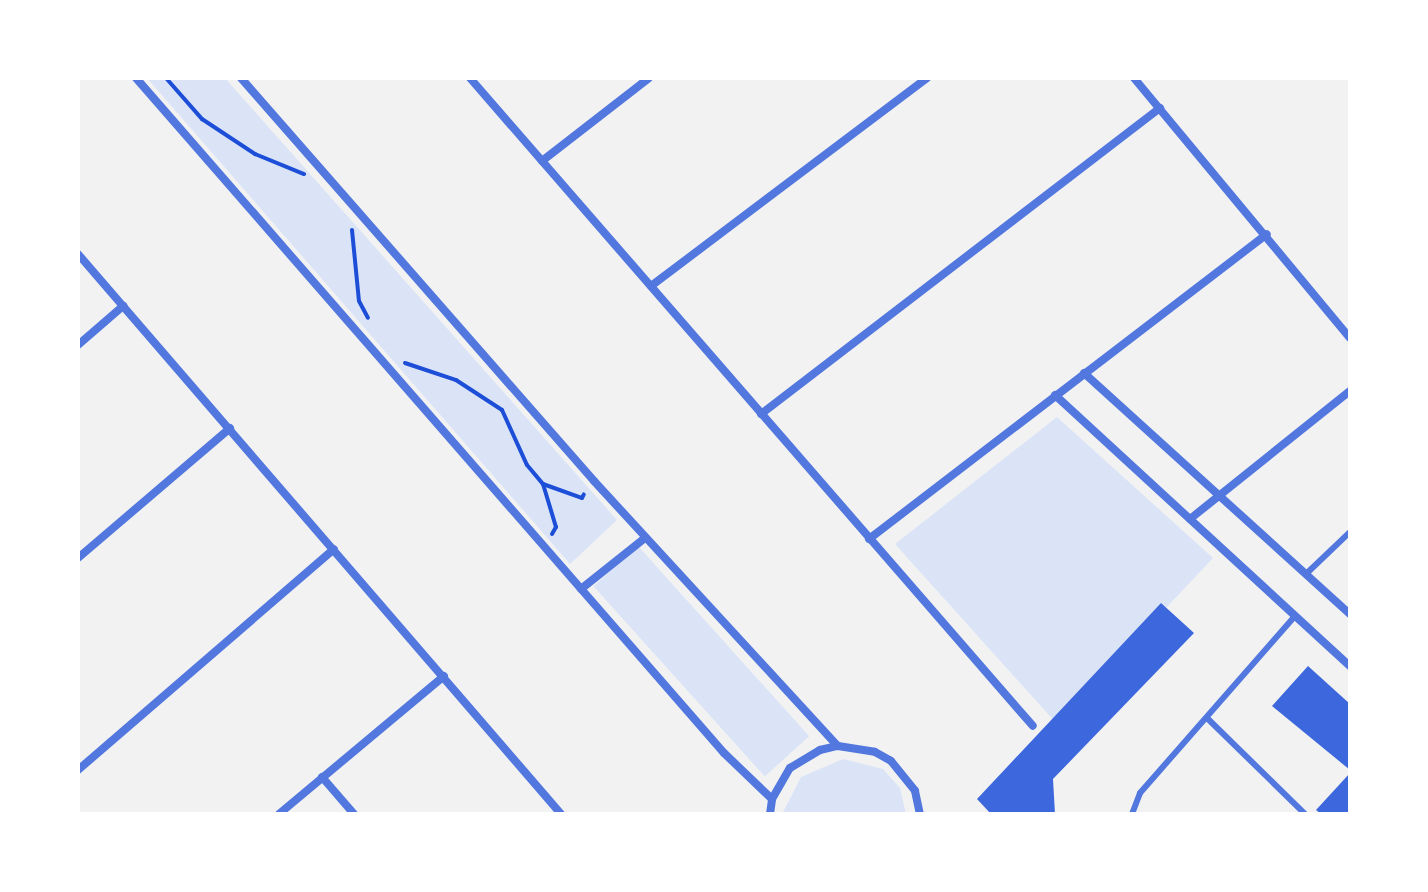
<!DOCTYPE html>
<style>
body{margin:0}
#map{position:relative;width:1428px;height:892px;overflow:hidden;background:#f2f2f2;font-family:"Golos Text",sans-serif}
div>[style]{position:absolute}
.green>*{inset:0;background:#dbe4f7;transform-origin:0 0}
.building>*{inset:0;background:#3d67dc}
.path>*{height:4px;margin:-2px;padding:0 2px;transform-origin:2px;border-radius:2px;background:#1d4ed8}
.service>*{height:6px;margin:-3px;padding:0 3px;transform-origin:3px;border-radius:3px;background:#5277de}
.minor>*{height:8px;margin:-4px;padding:0 4px;transform-origin:4px;border-radius:4px;background:#5277de}
span{translate:-50% -50%;white-space:nowrap;text-align:center;line-height:1.15;-webkit-text-stroke:6px #fff;paint-order:stroke}
.frame{position:absolute;inset:0;border:80px solid #fff;pointer-events:none}
</style>
<div id="map">
<div class="green">
<i style="clip-path:polygon(147px 78px,225px 78px,617px 520px,570px 564px)"></i>
<i style="clip-path:polygon(1057px 417px,1213px 558px,1057px 724px,895px 544px)"></i>
<i style="left:638px;top:546px;width:256px;height:60px;rotate:48deg"></i>
<i style="clip-path:polygon(843px 759px,883px 769px,900px 788px,906px 814px,782px 814px,801px 777px)"></i>
</div>
<div class="building">
<i style="clip-path:polygon(1161px 603px,1194px 633px,1053px 779px,1055px 814px,991px 814px,977px 799px)"></i>
<i style="clip-path:polygon(1308px 666px,1350px 704px,1350px 770px,1272px 706px)"></i>
<i style="clip-path:polygon(1350px 773px,1350px 814px,1321px 814px,1316px 810px)"></i>
</div>
<div class="path">
<i style="left:166px;top:78px;width:55px;rotate:48.7deg"></i>
<i style="left:202px;top:119px;width:64px;rotate:33.4deg"></i>
<i style="left:255px;top:154px;width:53px;rotate:22.2deg"></i>
<i style="left:352px;top:230px;width:71px;rotate:84.4deg"></i>
<i style="left:359px;top:301px;width:19px;rotate:62deg"></i>
<i style="left:405px;top:363px;width:54px;rotate:18.4deg"></i>
<i style="left:456px;top:380px;width:55px;rotate:33.1deg"></i>
<i style="left:502px;top:410px;width:60px;rotate:65.6deg"></i>
<i style="left:527px;top:465px;width:25px;rotate:50deg"></i>
<i style="left:543px;top:484px;width:45px;rotate:73.2deg"></i>
<i style="left:556px;top:527px;width:8px;rotate:120deg"></i>
<i style="left:543px;top:484px;width:41px;rotate:19.7deg"></i>
<i style="left:582px;top:498px;width:4px;rotate:-63deg"></i>
</div>
<div class="service">
<i style="left:1306px;top:574px;width:61px;rotate:-43.7deg"></i>
<i style="left:1207px;top:718px;width:137px;rotate:44.4deg"></i>
<i style="left:1132px;top:814px;width:22px;rotate:-69deg"></i>
<i style="left:1140px;top:793px;width:235px;rotate:-48.8deg"></i>
</div>
<div class="minor">
<i style="left:136px;top:78px;width:895px;rotate:48.94deg"></i>
<i style="left:724px;top:753px;width:66px;rotate:43.8deg"></i>
<i style="left:241px;top:78px;width:536px;rotate:48.78deg"></i>
<i style="left:594px;top:481px;width:360px;rotate:47.4deg"></i>
<i style="left:470px;top:78px;width:858px;rotate:49.02deg"></i>
<i style="left:1134px;top:78px;width:338px;rotate:50.3deg"></i>
<i style="left:542px;top:161px;width:135px;rotate:-37.8deg"></i>
<i style="left:78px;top:254px;width:740px;rotate:49.22deg"></i>
<i style="left:651px;top:286px;width:346px;rotate:-37deg"></i>
<i style="left:78px;top:345px;width:60px;rotate:-40.9deg"></i>
<i style="left:1084px;top:373px;width:359px;rotate:42.2deg"></i>
<i style="left:1055px;top:395px;width:401px;rotate:42.6deg"></i>
<i style="left:761px;top:414px;width:503px;rotate:-37.49deg"></i>
<i style="left:1190px;top:519px;width:205px;rotate:-38.7deg"></i>
<i style="left:869px;top:539px;width:501px;rotate:-37.46deg"></i>
<i style="left:78px;top:558px;width:200px;rotate:-40.5deg"></i>
<i style="left:581px;top:589px;width:82px;rotate:-38.6deg"></i>
<i style="left:78px;top:770px;width:338px;rotate:-40.8deg"></i>
<i style="left:322px;top:777px;width:49px;rotate:49.1deg"></i>
<i style="left:279px;top:814px;width:215px;rotate:-39.9deg"></i>
<i style="left:770px;top:814px;width:15px;rotate:-82deg"></i>
<i style="left:772px;top:799px;width:36px;rotate:-60deg"></i>
<i style="left:790px;top:768px;width:35px;rotate:-31deg"></i>
<i style="left:820px;top:750px;width:18px;rotate:-13deg"></i>
<i style="left:838px;top:746px;width:37px;rotate:9deg"></i>
<i style="left:875px;top:752px;width:18px;rotate:29deg"></i>
<i style="left:891px;top:761px;width:38px;rotate:51deg"></i>
<i style="left:915px;top:791px;width:24px;rotate:78deg"></i>
</div>
<div class="frame"></div>
</div>
